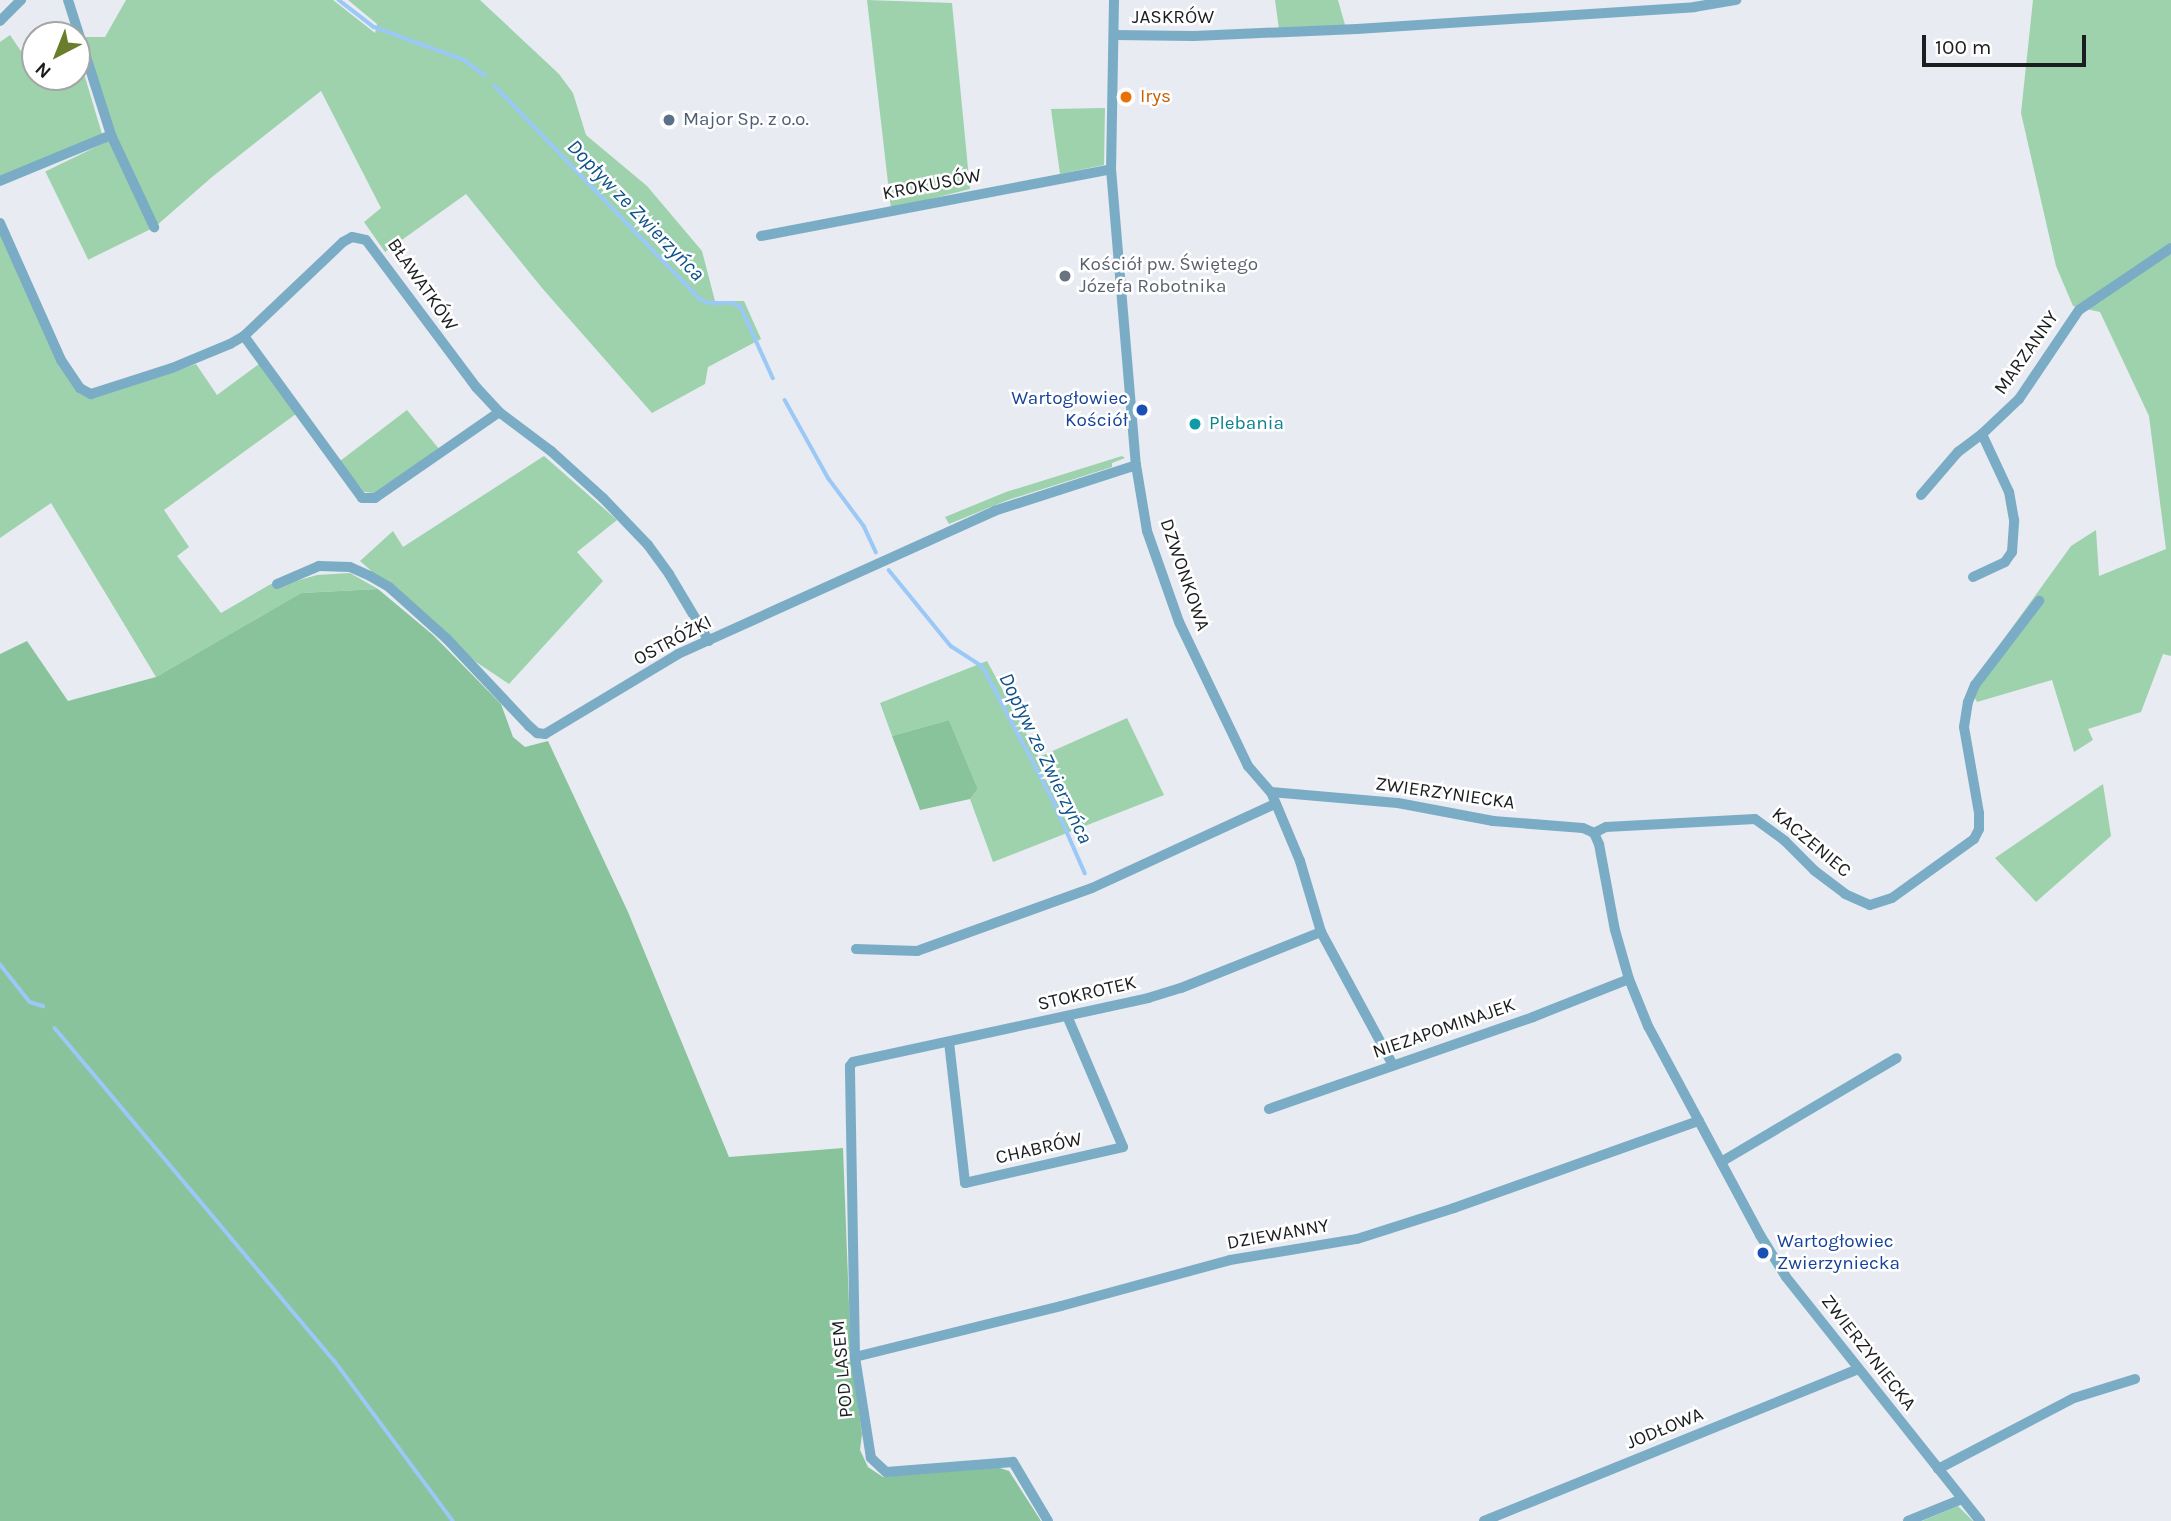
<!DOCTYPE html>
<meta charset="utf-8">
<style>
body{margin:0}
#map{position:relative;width:2171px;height:1521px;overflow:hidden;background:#e8ebf1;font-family:Karla,sans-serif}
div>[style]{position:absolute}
.green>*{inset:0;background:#9dd2ad;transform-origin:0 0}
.forest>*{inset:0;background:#89c39c}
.stream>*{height:3.5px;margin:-1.75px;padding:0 1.75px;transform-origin:1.75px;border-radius:1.75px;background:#9ac8f7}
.street>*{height:10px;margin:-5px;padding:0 5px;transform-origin:5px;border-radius:5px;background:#7aadc5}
.dots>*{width:19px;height:19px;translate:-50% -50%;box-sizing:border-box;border:4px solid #fff;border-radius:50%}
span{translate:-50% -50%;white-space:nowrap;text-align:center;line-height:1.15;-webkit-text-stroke:5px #fff;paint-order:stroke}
.street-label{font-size:19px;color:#1c1d1f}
.food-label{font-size:19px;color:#c56008}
.left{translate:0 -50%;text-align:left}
.service-label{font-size:19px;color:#4e5e75}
.worship-label{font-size:19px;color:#5b616d}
.transit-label{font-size:19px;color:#164399}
.right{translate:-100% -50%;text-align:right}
.culture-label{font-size:19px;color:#0d838f}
.water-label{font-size:21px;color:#0d528b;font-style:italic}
.north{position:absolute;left:21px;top:21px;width:70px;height:70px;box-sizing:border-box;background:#fff;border:2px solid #a4a5a5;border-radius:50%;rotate:222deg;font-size:19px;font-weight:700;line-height:28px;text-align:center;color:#1c1d1f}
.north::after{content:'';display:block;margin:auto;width:24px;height:32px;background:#697d2d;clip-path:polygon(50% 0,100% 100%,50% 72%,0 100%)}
.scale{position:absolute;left:1922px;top:35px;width:164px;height:32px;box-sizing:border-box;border:4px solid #1c1d1f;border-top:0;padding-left:9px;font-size:21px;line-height:24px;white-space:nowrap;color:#1c1d1f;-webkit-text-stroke:5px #fff;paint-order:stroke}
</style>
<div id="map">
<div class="green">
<i style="clip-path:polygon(126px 0,333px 0,375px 33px,377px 24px,348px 0,480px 0,559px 74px,573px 93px,586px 135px,647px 186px,702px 251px,715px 301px,744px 301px,761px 339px,708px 367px,705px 384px,652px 413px,542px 288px,466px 194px,385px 252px,364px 222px,381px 208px,321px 91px,212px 177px,156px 226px,127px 171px,82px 37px,105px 37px)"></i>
<i style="clip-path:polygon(867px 0,952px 3px,970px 189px,891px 209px)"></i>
<i style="clip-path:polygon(1275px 0,1338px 0,1345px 25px,1279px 29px)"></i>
<i style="clip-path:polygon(2033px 0,2171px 0,2171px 656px,2163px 654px,2141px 712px,2088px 729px,2093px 740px,2074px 752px,2052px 680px,1977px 702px,1969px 687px,2071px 546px,2096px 530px,2099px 576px,2166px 549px,2149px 416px,2100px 312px,2073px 306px,2056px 266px,2021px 113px)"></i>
<i style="clip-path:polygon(10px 35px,35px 72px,35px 77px,43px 82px,51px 77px,77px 77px,79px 57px,102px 134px,0 178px,0 42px)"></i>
<i style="clip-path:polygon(1105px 108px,1104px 165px,1060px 174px,1051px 109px)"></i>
<i style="left:110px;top:140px;width:98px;height:72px;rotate:64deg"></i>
<i style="clip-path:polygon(0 234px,78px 392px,93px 398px,196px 364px,217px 395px,259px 364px,296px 414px,164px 510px,189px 547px,177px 556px,221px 613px,271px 584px,289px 583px,317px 575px,350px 573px,378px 589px,301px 593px,156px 677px,51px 503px,0 538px)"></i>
<i style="clip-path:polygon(407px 410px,439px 449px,374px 493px,364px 492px,340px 461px)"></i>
<i style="clip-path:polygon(544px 456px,617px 520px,577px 552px,603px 581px,509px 684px,476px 662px,360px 561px,393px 531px,403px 547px)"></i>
<i style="clip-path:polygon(1122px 456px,1125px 458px,1112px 463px,1112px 467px,1008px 500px,949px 524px,945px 517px,1006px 492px)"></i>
<i style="clip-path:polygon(987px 661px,1039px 757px,1127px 718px,1164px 795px,993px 862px,970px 799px,978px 789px,949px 720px,892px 736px,880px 703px)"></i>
<i style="clip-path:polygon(2103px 784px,2111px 836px,2036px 902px,1995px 858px)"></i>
<i style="clip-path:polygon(1958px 1506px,1973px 1521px,1922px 1521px)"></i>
</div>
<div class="forest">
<i style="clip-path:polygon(378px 589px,433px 635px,501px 704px,513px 737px,525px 747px,548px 741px,628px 912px,729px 1157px,843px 1148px,851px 1357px,862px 1434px,860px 1450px,868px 1467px,883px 1477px,994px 1466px,1009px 1471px,1041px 1521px,0 1521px,0 654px,27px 641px,68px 701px,156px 677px,301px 593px)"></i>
<i style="clip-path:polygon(949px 720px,978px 789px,970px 799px,920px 810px,892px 736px)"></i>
</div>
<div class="stream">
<i style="left:339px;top:0;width:44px;rotate:37.6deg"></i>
<i style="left:374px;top:27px;width:96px;rotate:20.1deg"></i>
<i style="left:464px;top:60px;width:26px;rotate:36deg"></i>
<i style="left:495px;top:86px;width:296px;rotate:46.1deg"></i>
<i style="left:700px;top:299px;width:10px;rotate:24deg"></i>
<i style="left:709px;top:303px;width:24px"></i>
<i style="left:733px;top:303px;width:9px;rotate:27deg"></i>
<i style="left:741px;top:307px;width:78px;rotate:65.7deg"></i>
<i style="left:785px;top:400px;width:90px;rotate:60.9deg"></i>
<i style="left:829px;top:479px;width:59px;rotate:53.3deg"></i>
<i style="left:864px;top:526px;width:29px;rotate:65deg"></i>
<i style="left:889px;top:570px;width:98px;rotate:50.8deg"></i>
<i style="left:951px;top:646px;width:38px;rotate:33deg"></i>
<i style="left:983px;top:667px;width:150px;rotate:62.2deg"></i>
<i style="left:1053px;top:800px;width:80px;rotate:66.3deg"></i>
<i style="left:0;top:964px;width:48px;rotate:51.7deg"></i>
<i style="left:30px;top:1002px;width:14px;rotate:17deg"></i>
<i style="left:55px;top:1028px;width:434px;rotate:50deg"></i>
<i style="left:334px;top:1360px;width:200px;rotate:53.5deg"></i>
</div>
<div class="street">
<i style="left:68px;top:0;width:142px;rotate:72.3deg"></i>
<i style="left:111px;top:135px;width:102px;rotate:64.9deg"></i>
<i style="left:1114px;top:0;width:169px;rotate:91deg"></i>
<i style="left:1111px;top:169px;width:297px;rotate:85.2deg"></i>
<i style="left:1136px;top:465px;width:67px;rotate:80.5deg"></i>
<i style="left:1147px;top:531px;width:96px;rotate:70.6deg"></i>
<i style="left:1179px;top:622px;width:160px;rotate:64.4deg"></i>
<i style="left:1248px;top:766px;width:35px;rotate:49deg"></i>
<i style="left:1271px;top:792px;width:75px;rotate:67.2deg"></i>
<i style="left:1300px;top:861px;width:74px;rotate:73.5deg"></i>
<i style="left:1321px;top:932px;width:151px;rotate:61.6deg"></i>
<i style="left:0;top:21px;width:30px;rotate:-45deg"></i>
<i style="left:1114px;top:35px;width:80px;rotate:0.7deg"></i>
<i style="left:1194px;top:36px;width:163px;rotate:-2.5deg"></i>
<i style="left:1357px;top:29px;width:338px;rotate:-3.7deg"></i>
<i style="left:1694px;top:7px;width:43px;rotate:-9.5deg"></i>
<i style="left:0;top:181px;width:120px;rotate:-22.5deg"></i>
<i style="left:0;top:223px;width:150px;rotate:66deg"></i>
<i style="left:61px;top:360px;width:34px;rotate:56deg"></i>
<i style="left:80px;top:388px;width:13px;rotate:29deg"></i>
<i style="left:91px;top:394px;width:85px;rotate:-17.8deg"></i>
<i style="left:172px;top:368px;width:63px;rotate:-22.5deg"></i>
<i style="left:230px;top:344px;width:16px;rotate:-30deg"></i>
<i style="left:244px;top:336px;width:137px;rotate:-43.5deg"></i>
<i style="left:343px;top:242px;width:10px;rotate:-29deg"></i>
<i style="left:352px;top:237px;width:14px;rotate:12deg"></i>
<i style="left:366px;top:240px;width:184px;rotate:53.2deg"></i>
<i style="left:476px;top:387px;width:34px;rotate:47deg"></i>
<i style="left:499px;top:412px;width:65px;rotate:36.9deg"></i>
<i style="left:551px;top:451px;width:70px;rotate:42.1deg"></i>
<i style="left:603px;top:498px;width:65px;rotate:46.2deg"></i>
<i style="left:648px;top:545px;width:36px;rotate:54deg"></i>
<i style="left:669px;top:574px;width:78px;rotate:59.2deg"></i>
<i style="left:761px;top:236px;width:356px;rotate:-10.8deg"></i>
<i style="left:244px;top:336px;width:200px;rotate:53.9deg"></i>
<i style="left:362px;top:498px;width:13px"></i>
<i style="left:375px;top:498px;width:151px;rotate:-34.7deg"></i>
<i style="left:1921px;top:495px;width:57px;rotate:-49.3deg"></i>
<i style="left:1958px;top:452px;width:30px;rotate:-37deg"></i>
<i style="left:1973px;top:577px;width:35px;rotate:-25deg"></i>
<i style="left:2005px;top:562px;width:12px;rotate:-55deg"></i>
<i style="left:2012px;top:552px;width:32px;rotate:-86deg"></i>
<i style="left:2014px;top:520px;width:28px;rotate:-100deg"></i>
<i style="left:2009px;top:492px;width:64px;rotate:-115deg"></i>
<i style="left:1982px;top:434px;width:51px;rotate:-43.4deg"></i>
<i style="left:2019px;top:399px;width:107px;rotate:-56deg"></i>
<i style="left:2079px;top:310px;width:111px;rotate:-34deg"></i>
<i style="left:277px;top:584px;width:46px;rotate:-23.2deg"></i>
<i style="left:319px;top:566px;width:31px;rotate:2deg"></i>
<i style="left:350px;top:567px;width:22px;rotate:24deg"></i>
<i style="left:370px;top:576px;width:22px;rotate:30deg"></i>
<i style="left:389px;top:587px;width:78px;rotate:41.9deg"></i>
<i style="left:447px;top:639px;width:120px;rotate:46.7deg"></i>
<i style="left:529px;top:726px;width:11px;rotate:41deg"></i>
<i style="left:537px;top:733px;width:8px;rotate:7deg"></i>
<i style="left:545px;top:734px;width:155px;rotate:-31deg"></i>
<i style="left:678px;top:654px;width:347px;rotate:-24.3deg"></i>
<i style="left:994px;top:511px;width:149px;rotate:-17.9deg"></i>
<i style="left:1271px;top:792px;width:127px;rotate:5deg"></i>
<i style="left:1398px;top:803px;width:97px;rotate:10.7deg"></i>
<i style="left:1493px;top:821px;width:90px;rotate:4.4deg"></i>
<i style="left:1583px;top:828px;width:12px;rotate:24deg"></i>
<i style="left:1594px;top:833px;width:12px;rotate:66deg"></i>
<i style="left:1599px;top:844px;width:87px;rotate:79.5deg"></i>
<i style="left:1615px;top:930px;width:51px;rotate:74.1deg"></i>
<i style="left:1629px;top:979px;width:51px;rotate:68deg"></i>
<i style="left:1648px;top:1026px;width:237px;rotate:61.8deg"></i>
<i style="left:1760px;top:1235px;width:49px;rotate:58.2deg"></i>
<i style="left:1786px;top:1277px;width:312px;rotate:51.5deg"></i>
<i style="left:1594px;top:833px;width:13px;rotate:-27deg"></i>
<i style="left:1606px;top:827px;width:149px;rotate:-3.1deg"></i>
<i style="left:1755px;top:819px;width:37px;rotate:36deg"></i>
<i style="left:1785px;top:841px;width:42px;rotate:45deg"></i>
<i style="left:1815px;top:871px;width:38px;rotate:37deg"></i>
<i style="left:1845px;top:894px;width:27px;rotate:24deg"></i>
<i style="left:1870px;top:905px;width:23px;rotate:-18deg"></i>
<i style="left:1892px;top:898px;width:101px;rotate:-35.7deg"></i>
<i style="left:1974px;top:839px;width:11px;rotate:-63deg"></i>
<i style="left:1979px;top:829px;width:16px;rotate:-90deg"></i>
<i style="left:1979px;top:813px;width:87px;rotate:-99.9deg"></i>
<i style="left:1964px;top:727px;width:25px;rotate:-81deg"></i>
<i style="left:1968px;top:702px;width:18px;rotate:-68deg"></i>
<i style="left:1975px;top:685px;width:106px;rotate:-52.7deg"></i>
<i style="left:856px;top:949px;width:61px;rotate:1.9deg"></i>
<i style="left:917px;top:951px;width:186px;rotate:-19.8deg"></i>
<i style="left:1092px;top:888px;width:201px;rotate:-24.7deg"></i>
<i style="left:949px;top:1042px;width:142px;rotate:83.5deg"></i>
<i style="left:965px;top:1183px;width:162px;rotate:-12.8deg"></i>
<i style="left:1123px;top:1147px;width:140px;rotate:-113.1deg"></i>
<i style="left:1269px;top:1109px;width:280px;rotate:-19.2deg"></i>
<i style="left:1533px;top:1017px;width:103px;rotate:-21.6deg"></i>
<i style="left:1721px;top:1162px;width:204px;rotate:-30.6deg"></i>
<i style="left:855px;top:1357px;width:212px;rotate:-13.9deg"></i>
<i style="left:1061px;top:1306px;width:175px;rotate:-15.2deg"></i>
<i style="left:1230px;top:1260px;width:129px;rotate:-9.4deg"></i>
<i style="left:1357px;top:1239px;width:102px;rotate:-17.7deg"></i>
<i style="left:1454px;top:1208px;width:260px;rotate:-19.6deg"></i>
<i style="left:1938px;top:1469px;width:153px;rotate:-27.6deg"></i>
<i style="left:2074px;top:1398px;width:64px;rotate:-17.3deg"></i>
<i style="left:1048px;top:1521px;width:69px;rotate:-120.7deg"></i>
<i style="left:1013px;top:1462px;width:127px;rotate:175.5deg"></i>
<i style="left:886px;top:1472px;width:21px;rotate:-137deg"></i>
<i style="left:871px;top:1458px;width:102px;rotate:-99deg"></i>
<i style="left:855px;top:1357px;width:291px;rotate:-91deg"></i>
<i style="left:850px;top:1066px;width:5px;rotate:-53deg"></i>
<i style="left:853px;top:1062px;width:302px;rotate:-12.2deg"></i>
<i style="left:1148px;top:998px;width:34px;rotate:-17deg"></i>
<i style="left:1181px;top:988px;width:151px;rotate:-21.8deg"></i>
<i style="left:1484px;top:1521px;width:404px;rotate:-22.1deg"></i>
<i style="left:1908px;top:1521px;width:58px;rotate:-22.2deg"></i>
</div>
<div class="dots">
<i style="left:1126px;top:97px;background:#e8710a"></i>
<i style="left:669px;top:120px;background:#5c6f8a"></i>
<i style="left:1065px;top:276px;background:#6b7280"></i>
<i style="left:1142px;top:410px;background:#1a4fb4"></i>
<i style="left:1195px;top:424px;background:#0f9aa8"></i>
<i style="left:1763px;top:1253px;background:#1a4fb4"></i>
</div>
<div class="street-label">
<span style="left:1173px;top:18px">JASKRÓW</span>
<span style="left:932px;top:185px;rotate:-11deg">KROKUSÓW</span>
<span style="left:422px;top:285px;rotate:55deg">BŁAWATKÓW</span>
<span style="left:2027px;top:353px;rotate:-55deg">MARZANNY</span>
<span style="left:1184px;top:575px;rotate:71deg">DZWONKOWA</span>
<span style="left:673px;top:641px;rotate:-28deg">OSTRÓŻKI</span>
<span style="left:1445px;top:794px;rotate:8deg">ZWIERZYNIECKA</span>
<span style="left:1811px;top:843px;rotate:40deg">KACZENIEC</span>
<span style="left:1087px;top:994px;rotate:-13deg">STOKROTEK</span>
<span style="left:1444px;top:1029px;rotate:-19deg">NIEZAPOMINAJEK</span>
<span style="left:1039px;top:1149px;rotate:-13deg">CHABRÓW</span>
<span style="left:1278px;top:1235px;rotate:-10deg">DZIEWANNY</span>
<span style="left:1868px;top:1353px;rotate:52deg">ZWIERZYNIECKA</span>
<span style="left:843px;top:1369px;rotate:-95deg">POD LASEM</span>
<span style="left:1665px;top:1429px;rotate:-22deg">JODŁOWA</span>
</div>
<div class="food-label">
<span class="left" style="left:1140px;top:97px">Irys</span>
</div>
<div class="service-label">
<span class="left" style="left:683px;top:120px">Major Sp. z o.o.</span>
</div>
<div class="worship-label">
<span class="left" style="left:1079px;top:276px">Kościół pw. Świętego<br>Józefa Robotnika</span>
</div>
<div class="transit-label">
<span class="right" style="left:1128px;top:410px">Wartogłowiec<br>Kościół</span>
<span class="left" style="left:1777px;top:1253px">Wartogłowiec<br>Zwierzyniecka</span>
</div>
<div class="culture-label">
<span class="left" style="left:1209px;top:424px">Plebania</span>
</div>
<div class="water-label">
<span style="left:636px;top:210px;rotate:46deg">Dopływ ze Zwierzyńca</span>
<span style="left:1046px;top:758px;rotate:64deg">Dopływ ze Zwierzyńca</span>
</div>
<div class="north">N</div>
<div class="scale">100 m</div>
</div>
